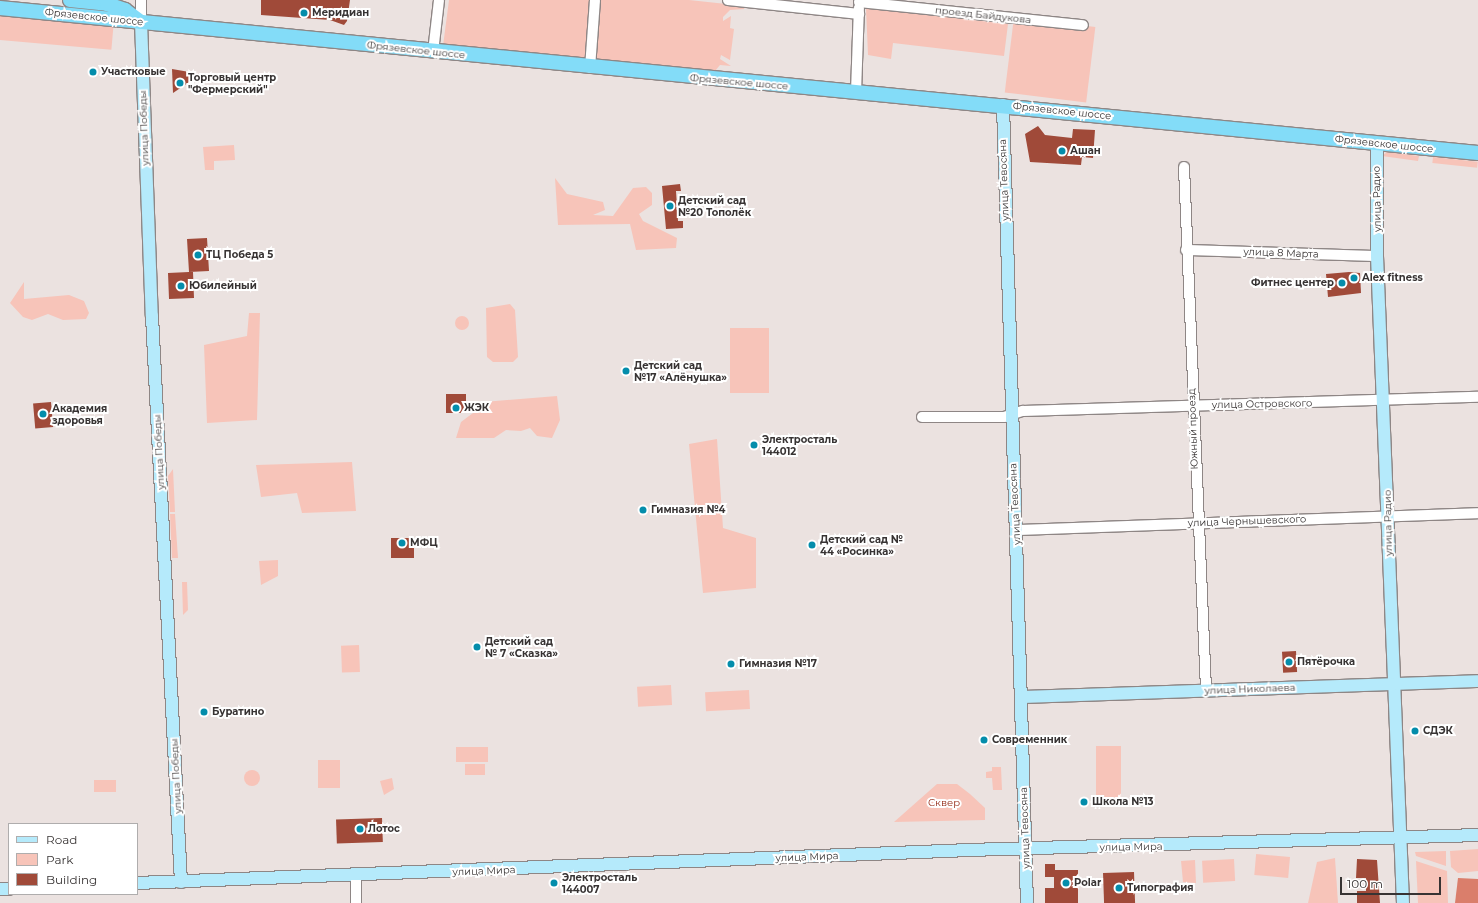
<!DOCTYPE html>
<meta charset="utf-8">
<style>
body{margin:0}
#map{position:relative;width:1478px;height:903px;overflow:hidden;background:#ebe2e0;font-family:Montserrat,sans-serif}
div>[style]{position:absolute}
.green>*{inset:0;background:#f7c4b9;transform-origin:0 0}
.round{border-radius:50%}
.water>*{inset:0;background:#da7e6b}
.building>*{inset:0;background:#a04a39;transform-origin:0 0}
.roads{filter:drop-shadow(1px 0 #8e8685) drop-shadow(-1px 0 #8e8685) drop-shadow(0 1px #8e8685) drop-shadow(0 -1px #8e8685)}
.minor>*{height:10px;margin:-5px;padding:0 5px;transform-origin:5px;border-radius:5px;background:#fff}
.major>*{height:12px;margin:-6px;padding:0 6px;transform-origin:6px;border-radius:6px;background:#b5eafb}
.highway>*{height:14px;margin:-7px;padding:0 7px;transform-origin:7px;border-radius:7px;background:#83dcf8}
.dots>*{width:11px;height:11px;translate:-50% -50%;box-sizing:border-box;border:2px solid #fff;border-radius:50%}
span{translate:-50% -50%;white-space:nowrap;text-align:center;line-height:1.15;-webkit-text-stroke:4px #fff;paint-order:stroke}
.poi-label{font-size:10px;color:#373333;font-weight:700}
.left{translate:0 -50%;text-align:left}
.right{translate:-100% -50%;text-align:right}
.street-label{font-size:10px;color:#373333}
.park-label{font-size:10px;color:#90230e}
.legend{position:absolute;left:8px;top:823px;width:130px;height:72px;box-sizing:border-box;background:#fff;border:1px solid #afadad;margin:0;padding:5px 7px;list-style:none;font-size:12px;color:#373333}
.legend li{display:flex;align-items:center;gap:8px;height:20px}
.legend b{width:20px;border:1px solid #afadad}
.scale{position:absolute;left:1340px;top:877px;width:101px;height:18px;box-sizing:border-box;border:2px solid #373333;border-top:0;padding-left:5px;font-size:12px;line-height:14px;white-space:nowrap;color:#373333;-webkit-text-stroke:3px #fff;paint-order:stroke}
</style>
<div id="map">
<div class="green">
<i style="clip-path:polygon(449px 0,689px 0,745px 6px,744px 9px,730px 10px,723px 17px,723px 21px,731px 16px,730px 28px,734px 29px,730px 60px,721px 55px,720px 59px,731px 66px,720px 65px,715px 71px,443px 46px)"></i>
<i style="clip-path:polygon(866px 8px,1008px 24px,1004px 56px,893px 43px,891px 59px,868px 55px)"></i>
<i style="left:0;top:15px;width:114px;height:25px;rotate:5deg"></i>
<i style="left:1014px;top:17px;width:82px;height:76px;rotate:7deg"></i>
<i style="clip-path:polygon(234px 145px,235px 160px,214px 161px,214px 170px,205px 170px,203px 147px)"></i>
<i style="clip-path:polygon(1387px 152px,1419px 156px,1418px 161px,1382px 156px)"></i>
<i style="left:1433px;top:157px;width:45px;height:6px;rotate:6deg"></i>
<i style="clip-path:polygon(555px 178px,567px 194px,603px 202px,605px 210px,593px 215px,613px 216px,633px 188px,646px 187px,652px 193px,652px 205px,639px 214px,643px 221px,677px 238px,676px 248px,636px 250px,630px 224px,558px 225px)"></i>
<i style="clip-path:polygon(24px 282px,24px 299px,69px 295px,84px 301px,89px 313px,86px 319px,63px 320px,48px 314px,32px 320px,23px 317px,10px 303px)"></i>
<i style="clip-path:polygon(510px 304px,515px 310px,518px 357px,513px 362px,493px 362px,487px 357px,486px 308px)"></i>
<i style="clip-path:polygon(249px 313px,260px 313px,257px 420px,207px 423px,204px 345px,247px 336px)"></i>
<i class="round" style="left:455px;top:316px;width:14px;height:14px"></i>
<i style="left:730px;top:328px;width:39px;height:65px"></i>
<i style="clip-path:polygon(557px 396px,560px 420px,552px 438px,537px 436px,530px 428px,521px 431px,506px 430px,494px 438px,456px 438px,461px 422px,473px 413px,472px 403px)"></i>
<i style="clip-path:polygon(717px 439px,723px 528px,756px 538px,756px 588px,703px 593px,689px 444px)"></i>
<i style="clip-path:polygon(352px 462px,356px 511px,302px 513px,297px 493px,261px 497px,256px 465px)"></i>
<i style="clip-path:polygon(173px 469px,175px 512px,170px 512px,168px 476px)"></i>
<i style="clip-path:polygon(170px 514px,175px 514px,178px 558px,172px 558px)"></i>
<i style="clip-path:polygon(278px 560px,278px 576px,261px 585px,259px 561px)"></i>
<i style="clip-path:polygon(182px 582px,187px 582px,188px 610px,183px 615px)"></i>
<i style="left:359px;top:645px;width:27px;height:18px;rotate:88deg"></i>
<i style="left:671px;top:685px;width:20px;height:34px;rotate:87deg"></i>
<i style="left:749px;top:690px;width:19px;height:44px;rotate:87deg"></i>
<i style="left:1096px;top:746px;width:25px;height:55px"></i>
<i style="left:456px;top:747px;width:32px;height:15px"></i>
<i style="left:340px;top:760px;width:28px;height:22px;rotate:90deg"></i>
<i style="left:465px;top:764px;width:20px;height:11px"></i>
<i style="clip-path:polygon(992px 767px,1001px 767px,1002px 790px,993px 790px,992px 778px,986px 778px,986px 772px,992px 771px)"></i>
<i class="round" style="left:244px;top:770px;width:16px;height:16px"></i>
<i style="clip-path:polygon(392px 778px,394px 789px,384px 795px,380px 781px)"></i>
<i style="left:116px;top:780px;width:12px;height:22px;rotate:90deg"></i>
<i style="clip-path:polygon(937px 784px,957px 784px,970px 794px,985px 808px,985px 820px,894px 822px)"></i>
<i style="clip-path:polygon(1478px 849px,1478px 871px,1458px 873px,1451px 867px,1450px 851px)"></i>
<i style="clip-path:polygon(1446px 851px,1446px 866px,1416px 856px,1415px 852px)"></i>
<i style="left:1290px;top:857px;width:21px;height:34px;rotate:95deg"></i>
<i style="clip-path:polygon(1335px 858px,1338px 903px,1308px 903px,1317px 862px)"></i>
<i style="left:1234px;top:859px;width:22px;height:32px;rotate:87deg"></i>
<i style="clip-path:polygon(1195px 860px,1196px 883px,1183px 882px,1181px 861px)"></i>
<i style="clip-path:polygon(1416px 861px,1447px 871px,1448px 903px,1418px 903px)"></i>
</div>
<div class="water">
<i style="clip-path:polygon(1458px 878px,1478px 879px,1478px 903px,1455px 903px)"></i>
</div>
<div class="building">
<i style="clip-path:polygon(261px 0,350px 0,347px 21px,344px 25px,330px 20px,261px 15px)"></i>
<i style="clip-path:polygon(172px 69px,201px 74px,173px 93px)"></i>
<i style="clip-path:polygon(1038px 126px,1045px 135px,1072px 138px,1073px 129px,1095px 130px,1093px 158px,1082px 157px,1081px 165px,1030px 162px,1025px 134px)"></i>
<i style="clip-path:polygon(680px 184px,681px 191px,676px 191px,678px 221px,683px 221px,683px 228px,666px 229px,662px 186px)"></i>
<i style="clip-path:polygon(207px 238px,209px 271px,189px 272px,193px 272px,194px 298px,169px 299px,168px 273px,189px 272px,187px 239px)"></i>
<i style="clip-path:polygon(1349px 272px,1360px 273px,1361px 293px,1328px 297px,1326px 274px)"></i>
<i style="left:466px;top:394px;width:19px;height:20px;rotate:90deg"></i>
<i style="left:51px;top:402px;width:25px;height:18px;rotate:85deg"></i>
<i style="left:391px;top:538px;width:23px;height:20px"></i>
<i style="left:1296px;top:651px;width:21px;height:14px;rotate:87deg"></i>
<i style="left:382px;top:818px;width:24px;height:46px;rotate:88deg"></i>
<i style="clip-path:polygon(1357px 859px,1377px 860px,1380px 903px,1357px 903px,1357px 891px,1366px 891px,1366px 878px,1356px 878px)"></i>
<i style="clip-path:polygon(1045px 864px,1055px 864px,1055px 870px,1078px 870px,1078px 903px,1045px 903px,1045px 888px,1054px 888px,1054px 877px,1045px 877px)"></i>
<i style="left:1134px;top:872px;width:31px;height:31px;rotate:88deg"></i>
</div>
<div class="roads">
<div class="minor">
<i style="left:728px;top:0;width:132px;rotate:6.1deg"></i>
<i style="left:859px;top:2px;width:225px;rotate:5.9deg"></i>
<i style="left:141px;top:22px;width:22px;rotate:-90deg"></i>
<i style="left:433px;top:52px;width:52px;rotate:-83.4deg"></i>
<i style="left:590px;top:68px;width:68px;rotate:-85.8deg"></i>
<i style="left:856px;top:92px;width:84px;rotate:-88deg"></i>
<i style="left:1184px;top:167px;width:523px;rotate:87.59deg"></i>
<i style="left:1186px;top:250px;width:191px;rotate:1.8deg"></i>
<i style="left:922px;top:417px;width:82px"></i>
<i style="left:1004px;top:417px;width:20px;rotate:-18deg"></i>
<i style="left:1023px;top:411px;width:455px;rotate:-1.8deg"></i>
<i style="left:1017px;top:530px;width:461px;rotate:-2.1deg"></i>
<i style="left:356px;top:875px;width:28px;rotate:90deg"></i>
</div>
<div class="major">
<i style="left:141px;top:22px;width:294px;rotate:87.9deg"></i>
<i style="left:152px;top:316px;width:567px;rotate:87.07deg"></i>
<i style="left:1003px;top:105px;width:798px;rotate:88.28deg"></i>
<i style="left:1377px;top:143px;width:113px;rotate:90deg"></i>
<i style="left:1377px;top:256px;width:648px;rotate:87.7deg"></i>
<i style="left:1022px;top:697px;width:456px;rotate:-2deg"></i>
<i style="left:137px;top:883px;width:832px;rotate:-2.27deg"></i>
<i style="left:968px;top:850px;width:510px;rotate:-1.68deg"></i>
<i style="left:0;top:889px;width:9px"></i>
</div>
<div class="highway">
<i style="left:70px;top:0;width:37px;rotate:6deg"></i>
<i style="left:107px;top:4px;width:19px;rotate:18deg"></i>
<i style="left:125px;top:10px;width:20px;rotate:37deg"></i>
<i style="left:0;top:8px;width:1485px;rotate:5.6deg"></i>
</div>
</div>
<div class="dots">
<i style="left:304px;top:13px;background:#048dab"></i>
<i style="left:93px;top:72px;background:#048dab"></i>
<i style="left:180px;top:83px;background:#048dab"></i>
<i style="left:1062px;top:151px;background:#048dab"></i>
<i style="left:670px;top:206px;background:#048dab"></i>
<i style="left:198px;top:255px;background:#048dab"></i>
<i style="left:1354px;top:278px;background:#048dab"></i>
<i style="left:1342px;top:283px;background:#048dab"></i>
<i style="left:181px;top:286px;background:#048dab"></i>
<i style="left:626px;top:371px;background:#048dab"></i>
<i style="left:456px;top:408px;background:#048dab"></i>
<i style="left:43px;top:414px;background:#048dab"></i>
<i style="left:754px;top:445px;background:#048dab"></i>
<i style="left:643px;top:510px;background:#048dab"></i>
<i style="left:402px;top:543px;background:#048dab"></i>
<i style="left:812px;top:545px;background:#048dab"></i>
<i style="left:477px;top:647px;background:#048dab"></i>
<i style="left:1289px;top:662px;background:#048dab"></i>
<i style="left:731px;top:664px;background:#048dab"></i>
<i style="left:204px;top:712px;background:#048dab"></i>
<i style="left:1415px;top:731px;background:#048dab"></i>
<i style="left:984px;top:740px;background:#048dab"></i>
<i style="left:1084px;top:802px;background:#048dab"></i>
<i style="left:360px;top:829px;background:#048dab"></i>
<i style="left:554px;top:883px;background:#048dab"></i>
<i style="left:1066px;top:883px;background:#048dab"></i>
<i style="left:1119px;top:888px;background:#048dab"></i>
</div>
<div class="poi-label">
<span class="left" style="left:312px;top:13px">Меридиан</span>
<span class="left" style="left:101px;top:72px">Участковые</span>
<span class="left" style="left:188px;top:83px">Торговый центр<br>"Фермерский"</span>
<span class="left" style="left:1070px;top:151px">Ашан</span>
<span class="left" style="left:678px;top:206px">Детский сад<br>№20 Тополёк</span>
<span class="left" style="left:206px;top:255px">ТЦ Победа 5</span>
<span class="left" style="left:1362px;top:278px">Alex fitness</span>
<span class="right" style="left:1334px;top:283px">Фитнес центер</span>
<span class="left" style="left:189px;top:286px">Юбилейный</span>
<span class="left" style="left:634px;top:371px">Детский сад<br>№17 «Алёнушка»</span>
<span class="left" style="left:52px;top:414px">Академия<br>здоровья</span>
<span class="left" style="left:464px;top:408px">ЖЭК</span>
<span class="left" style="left:762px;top:445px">Электросталь<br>144012</span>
<span class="left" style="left:651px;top:510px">Гимназия №4</span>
<span class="left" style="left:820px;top:545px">Детский сад №<br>44 «Росинка»</span>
<span class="left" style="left:410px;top:543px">МФЦ</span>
<span class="left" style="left:485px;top:647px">Детский сад<br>№ 7 «Сказка»</span>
<span class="left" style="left:1297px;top:662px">Пятёрочка</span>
<span class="left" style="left:739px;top:664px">Гимназия №17</span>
<span class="left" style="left:212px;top:712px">Буратино</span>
<span class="left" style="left:1423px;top:731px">СДЭК</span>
<span class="left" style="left:992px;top:740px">Современник</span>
<span class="left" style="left:1092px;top:802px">Школа №13</span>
<span class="left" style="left:368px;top:829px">Лотос</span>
<span class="left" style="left:562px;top:883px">Электросталь<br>144007</span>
<span class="left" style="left:1074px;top:883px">Polar</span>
<span class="left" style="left:1127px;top:888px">Типография</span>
</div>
<div class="street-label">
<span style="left:983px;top:15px;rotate:6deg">проезд Байдукова</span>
<span style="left:94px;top:17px;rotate:6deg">Фрязевское шоссе</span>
<span style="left:416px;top:50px;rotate:6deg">Фрязевское шоссе</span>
<span style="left:739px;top:82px;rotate:5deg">Фрязевское шоссе</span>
<span style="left:1062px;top:111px;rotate:6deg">Фрязевское шоссе</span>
<span style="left:144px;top:128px;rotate:-92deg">улица Победы</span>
<span style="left:1384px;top:144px;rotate:6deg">Фрязевское шоссе</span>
<span style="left:1004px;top:180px;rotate:-92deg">улица Тевосяна</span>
<span style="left:1377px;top:199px;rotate:-91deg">улица Радио</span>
<span style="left:1281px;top:253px;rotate:2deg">улица 8 Марта</span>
<span style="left:1262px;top:404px;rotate:-1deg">улица Островского</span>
<span style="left:1193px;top:429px;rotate:-92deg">Южный проезд</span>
<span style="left:159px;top:452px;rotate:-93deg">улица Победы</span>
<span style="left:1015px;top:504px;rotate:-93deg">улица Тевосяна</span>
<span style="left:1247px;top:521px;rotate:-2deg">улица Чернышевского</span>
<span style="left:1388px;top:523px;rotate:-91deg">улица Радио</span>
<span style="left:1250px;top:689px;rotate:-2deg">улица Николаева</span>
<span style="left:176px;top:776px;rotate:-93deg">улица Победы</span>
<span style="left:1025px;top:828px;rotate:-92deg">улица Тевосяна</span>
<span style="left:1131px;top:847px;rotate:-1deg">улица Мира</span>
<span style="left:807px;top:857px;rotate:-2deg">улица Мира</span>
<span style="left:484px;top:871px;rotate:-2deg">улица Мира</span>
</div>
<div class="park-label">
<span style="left:944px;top:803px">Сквер</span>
</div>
<ul class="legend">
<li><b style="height:5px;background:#b5eafb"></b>Road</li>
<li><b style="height:11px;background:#f7c4b9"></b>Park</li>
<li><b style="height:11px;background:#a04a39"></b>Building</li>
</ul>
<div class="scale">100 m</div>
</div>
